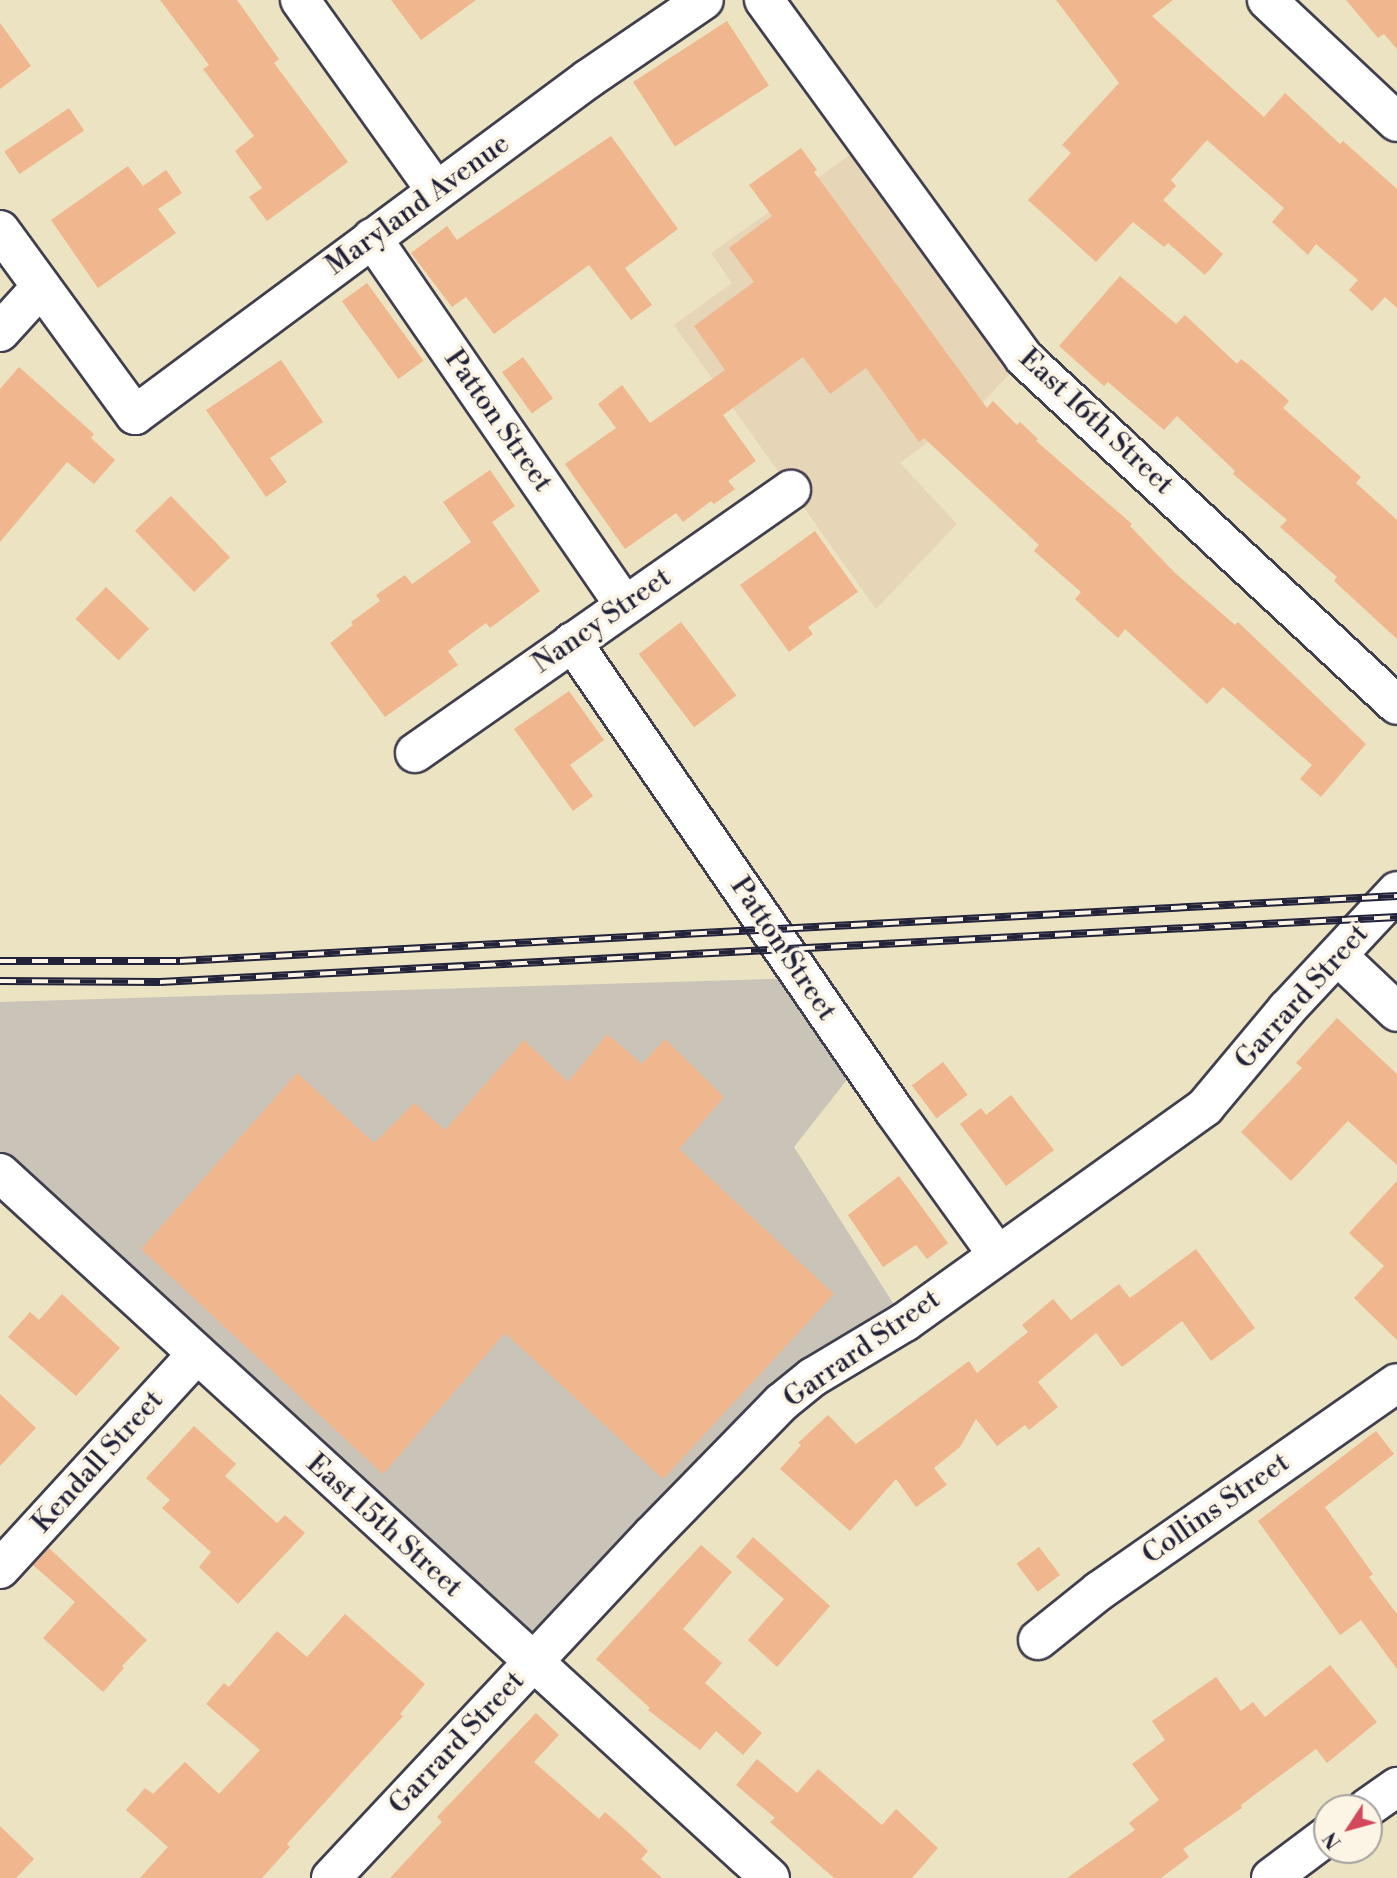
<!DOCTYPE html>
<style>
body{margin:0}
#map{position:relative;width:1397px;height:1878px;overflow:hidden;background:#ece3c2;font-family:"Libre Bodoni",serif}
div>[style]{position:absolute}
.built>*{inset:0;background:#e6d5b7}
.industrial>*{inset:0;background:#cac3b8}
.building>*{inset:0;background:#f0b68d;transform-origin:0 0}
.roads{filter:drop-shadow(2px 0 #403f4f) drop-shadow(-2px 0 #403f4f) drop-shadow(0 2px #403f4f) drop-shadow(0 -2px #403f4f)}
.minor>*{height:38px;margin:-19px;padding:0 19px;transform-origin:19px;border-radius:19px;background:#fff}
.major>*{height:38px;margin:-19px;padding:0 19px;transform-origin:19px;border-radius:19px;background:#fff}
.rail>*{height:8px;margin-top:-4px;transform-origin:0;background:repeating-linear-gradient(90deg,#fcf5e5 0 16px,#22223b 0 32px);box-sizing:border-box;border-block:2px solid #22223b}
span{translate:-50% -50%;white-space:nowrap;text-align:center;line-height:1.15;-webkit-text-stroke:7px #fcf5e5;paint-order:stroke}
.street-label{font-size:28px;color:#22223b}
.north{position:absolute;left:1313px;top:1794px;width:70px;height:70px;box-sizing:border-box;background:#fcf5e5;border:2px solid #a5a1a1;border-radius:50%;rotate:234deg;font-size:19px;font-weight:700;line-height:28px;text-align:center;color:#22223b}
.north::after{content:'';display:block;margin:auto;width:24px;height:32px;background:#d1495b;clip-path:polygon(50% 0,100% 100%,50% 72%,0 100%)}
</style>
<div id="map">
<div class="built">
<i style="clip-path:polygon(867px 143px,1024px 358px,986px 399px,900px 463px,957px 524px,876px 609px,674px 325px,732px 283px,711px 253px)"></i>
</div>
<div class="industrial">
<i style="clip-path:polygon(803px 978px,861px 1062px,794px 1147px,905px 1322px,813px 1377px,533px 1663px,0 1173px,0 1002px)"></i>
</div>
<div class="building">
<i style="clip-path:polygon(160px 0,237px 0,279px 59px,274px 63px,348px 162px,267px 221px,249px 197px,262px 188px,235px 151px,254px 136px,203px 69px,209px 65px)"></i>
<i style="clip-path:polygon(391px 0,476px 0,421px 40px)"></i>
<i style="clip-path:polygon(1056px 0,1173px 0,1152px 16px,1264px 117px,1285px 93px,1340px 144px,1343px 141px,1397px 189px,1397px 308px,1385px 297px,1372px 311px,1349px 290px,1358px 280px,1316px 244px,1308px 255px,1272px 222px,1284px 208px,1207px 140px,1171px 180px,1176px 186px,1163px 200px,1223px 254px,1205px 275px,1168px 243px,1164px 247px,1133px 222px,1096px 262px,1028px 200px,1071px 153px,1062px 145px,1119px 83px)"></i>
<i style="clip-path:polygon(1346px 0,1397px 0,1397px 49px,1384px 34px,1378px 38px)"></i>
<i style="left:727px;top:21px;width:77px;height:112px;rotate:57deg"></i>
<i style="clip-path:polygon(0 23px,31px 66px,0 89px)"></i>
<i style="left:69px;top:108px;width:27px;height:78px;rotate:56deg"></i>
<i style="clip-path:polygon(611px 136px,678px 229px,625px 268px,652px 305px,631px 320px,589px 265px,494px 334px,466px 297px,452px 307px,411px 253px,447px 226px,457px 240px)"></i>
<i style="clip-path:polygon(801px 148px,817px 170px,814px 172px,987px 408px,993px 401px,1017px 425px,1020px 422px,1038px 439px,1036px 441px,1132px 524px,1130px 526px,1174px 572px,1235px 625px,1238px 622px,1366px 744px,1321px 797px,1300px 779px,1312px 765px,1223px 687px,1207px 704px,1125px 629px,1118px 638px,1100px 622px,1075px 599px,1081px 592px,1034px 551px,1039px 545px,924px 438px,919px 442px,866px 368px,830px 394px,803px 357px,723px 415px,756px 461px,728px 481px,735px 489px,714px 504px,711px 501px,683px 522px,676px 513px,625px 549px,565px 464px,616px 428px,598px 404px,622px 385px,650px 423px,725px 370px,694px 326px,754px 282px,729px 248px,772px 216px,749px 185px)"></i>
<i style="clip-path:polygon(128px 166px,143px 186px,166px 170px,182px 193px,158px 209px,176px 233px,98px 288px,51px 220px)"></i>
<i style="clip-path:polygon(1120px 276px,1176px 324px,1185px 315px,1237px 364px,1241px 359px,1250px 366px,1289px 401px,1283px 408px,1361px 477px,1356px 483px,1397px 520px,1397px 639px,1334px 581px,1337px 577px,1280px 527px,1287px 520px,1233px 474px,1235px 471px,1177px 416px,1164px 430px,1108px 382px,1104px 386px,1059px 346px)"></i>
<i style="left:367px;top:283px;width:96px;height:31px;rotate:54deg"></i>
<i style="left:523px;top:357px;width:51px;height:26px;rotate:54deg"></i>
<i style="clip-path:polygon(281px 360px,323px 422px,270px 458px,287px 482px,266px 497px,206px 410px)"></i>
<i style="clip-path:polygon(19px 367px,94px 434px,91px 438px,115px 460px,94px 484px,67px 462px,0 542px,0 389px)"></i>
<i style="clip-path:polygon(490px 470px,515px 506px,492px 522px,540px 591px,490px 628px,486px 623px,448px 651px,458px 665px,385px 717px,330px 643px,353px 625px,351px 622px,380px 601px,376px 595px,405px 575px,412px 584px,471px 542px,443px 502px)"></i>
<i style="left:171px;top:496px;width:85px;height:50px;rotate:46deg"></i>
<i style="clip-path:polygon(815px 531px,858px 592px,808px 627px,813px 634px,789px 652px,740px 585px)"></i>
<i style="left:106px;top:587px;width:60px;height:44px;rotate:44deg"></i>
<i style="left:681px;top:622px;width:92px;height:53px;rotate:53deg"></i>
<i style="clip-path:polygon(569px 691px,604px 740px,570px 765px,593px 796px,573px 811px,514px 729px)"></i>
<i style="clip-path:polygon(1337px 1018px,1397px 1074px,1397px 1165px,1348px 1121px,1291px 1181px,1241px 1132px,1302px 1068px,1296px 1063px)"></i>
<i style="clip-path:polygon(607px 1034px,642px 1064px,665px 1039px,724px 1097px,679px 1149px,834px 1294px,663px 1479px,505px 1333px,383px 1474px,141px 1249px,297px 1073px,374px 1143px,414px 1103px,445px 1130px,524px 1040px,568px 1082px)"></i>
<i style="left:943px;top:1062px;width:41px;height:39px;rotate:53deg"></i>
<i style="clip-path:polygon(1011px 1095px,1054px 1150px,1006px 1186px,960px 1124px,981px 1108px,986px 1115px)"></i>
<i style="clip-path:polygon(899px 1176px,948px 1243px,927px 1259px,916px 1245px,883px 1267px,848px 1215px)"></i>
<i style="clip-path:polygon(1397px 1181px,1397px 1340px,1354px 1298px,1384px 1266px,1349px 1233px)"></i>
<i style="clip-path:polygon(1196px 1249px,1255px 1328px,1211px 1361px,1182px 1321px,1122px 1367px,1096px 1333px,1038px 1382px,1058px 1407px,1029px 1430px,1025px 1425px,997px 1446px,976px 1419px,960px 1447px,934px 1468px,947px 1485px,916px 1507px,896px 1479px,850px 1531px,780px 1469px,801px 1445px,798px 1443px,828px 1415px,856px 1444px,969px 1361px,977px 1373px,1028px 1332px,1022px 1325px,1053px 1299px,1071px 1320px,1119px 1284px,1130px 1298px)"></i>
<i style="clip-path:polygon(62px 1294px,120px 1348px,76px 1396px,8px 1337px,30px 1312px,39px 1320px)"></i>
<i style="clip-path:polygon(0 1394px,36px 1428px,0 1466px)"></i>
<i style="clip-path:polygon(194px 1426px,236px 1464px,225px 1476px,277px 1523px,285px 1515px,305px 1533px,238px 1604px,199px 1567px,211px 1552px,162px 1508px,170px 1500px,146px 1478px)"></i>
<i style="clip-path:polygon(1376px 1431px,1394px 1454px,1325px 1507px,1373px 1574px,1369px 1577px,1397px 1614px,1397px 1669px,1361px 1620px,1340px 1635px,1258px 1521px)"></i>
<i style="clip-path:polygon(753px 1537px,830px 1606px,777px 1667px,748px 1640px,784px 1599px,736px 1557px)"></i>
<i style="clip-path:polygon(701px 1545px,732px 1572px,683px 1629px,722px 1663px,705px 1683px,762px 1733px,743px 1755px,716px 1731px,700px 1750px,648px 1710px,650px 1708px,596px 1659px)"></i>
<i style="left:1039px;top:1547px;width:35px;height:28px;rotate:53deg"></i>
<i style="clip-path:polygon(49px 1548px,147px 1640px,122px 1666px,124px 1668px,103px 1692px,43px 1638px,75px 1602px,33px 1565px)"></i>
<i style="clip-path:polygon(345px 1614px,425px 1684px,400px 1714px,403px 1716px,287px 1844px,290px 1847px,262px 1878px,140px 1878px,168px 1847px,126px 1810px,145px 1788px,153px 1794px,185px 1762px,219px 1794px,260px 1750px,206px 1704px,224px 1683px,229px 1687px,277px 1631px,307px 1657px)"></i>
<i style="clip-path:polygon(1330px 1665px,1377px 1722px,1327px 1763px,1316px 1749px,1241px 1805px,1242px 1808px,1183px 1849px,1189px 1857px,1161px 1878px,1067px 1878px,1135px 1830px,1129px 1823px,1159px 1800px,1132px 1764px,1165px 1740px,1152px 1721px,1216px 1677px,1241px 1711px,1253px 1702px,1265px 1717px)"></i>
<i style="clip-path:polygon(536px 1713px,559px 1735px,534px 1762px,599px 1819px,605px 1812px,629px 1833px,648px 1851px,641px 1859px,662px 1878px,390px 1878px,442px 1822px,437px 1817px)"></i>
<i style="clip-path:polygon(757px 1759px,797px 1793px,818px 1769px,882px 1825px,896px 1809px,938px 1848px,912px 1878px,834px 1878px,770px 1822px,775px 1818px,736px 1785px)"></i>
<i style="clip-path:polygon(0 1826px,34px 1859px,16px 1878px,0 1878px)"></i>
</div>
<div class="roads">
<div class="minor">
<i style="left:300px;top:0;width:234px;rotate:54.5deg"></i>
<i style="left:764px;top:0;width:442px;rotate:54deg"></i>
<i style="left:1024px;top:358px;width:509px;rotate:42.93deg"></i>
<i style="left:1267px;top:0;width:178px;rotate:43.2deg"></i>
<i style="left:0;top:230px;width:229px;rotate:53.9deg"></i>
<i style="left:135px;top:415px;width:564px;rotate:-36.57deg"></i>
<i style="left:588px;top:79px;width:140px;rotate:-34.3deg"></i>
<i style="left:372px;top:238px;width:444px;rotate:55.5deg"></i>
<i style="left:0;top:332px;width:61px;rotate:-47.7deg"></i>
<i style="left:572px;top:642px;width:570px;rotate:55.5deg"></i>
<i style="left:895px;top:1112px;width:175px;rotate:54.3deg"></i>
<i style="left:415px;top:753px;width:459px;rotate:-35deg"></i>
<i style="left:1338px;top:956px;width:81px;rotate:43.5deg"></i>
<i style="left:0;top:1173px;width:1044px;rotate:42.48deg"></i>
<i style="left:0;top:1569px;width:290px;rotate:-47.5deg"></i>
<i style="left:1038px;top:1640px;width:78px;rotate:-38.8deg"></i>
<i style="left:1099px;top:1591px;width:363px;rotate:-34.9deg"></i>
<i style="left:331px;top:1878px;width:470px;rotate:-46.9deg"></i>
<i style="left:652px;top:1535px;width:186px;rotate:-45.7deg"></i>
<i style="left:782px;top:1402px;width:40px;rotate:-39deg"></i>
<i style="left:813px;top:1377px;width:107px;rotate:-30.9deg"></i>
<i style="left:905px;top:1322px;width:369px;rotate:-35.6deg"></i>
<i style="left:1205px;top:1107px;width:128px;rotate:-50.1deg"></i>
<i style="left:1287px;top:1009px;width:161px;rotate:-47deg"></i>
</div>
<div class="major">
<i style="left:1367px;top:1808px;width:37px;rotate:-35deg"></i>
<i style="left:1271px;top:1878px;width:70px;rotate:-36.9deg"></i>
</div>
</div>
<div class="rail">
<i style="left:0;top:961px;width:180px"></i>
<i style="left:180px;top:961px;width:1219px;rotate:-3.06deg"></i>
<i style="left:0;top:981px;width:160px;rotate:0.4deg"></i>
<i style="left:160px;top:982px;width:1239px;rotate:-3.01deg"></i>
</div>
<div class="street-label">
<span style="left:418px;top:205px;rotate:-36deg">Maryland Avenue</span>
<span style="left:498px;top:421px;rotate:55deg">Patton Street</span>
<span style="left:1096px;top:422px;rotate:43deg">East 16th Street</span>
<span style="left:602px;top:621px;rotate:-35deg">Nancy Street</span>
<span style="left:783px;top:949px;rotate:56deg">Patton Street</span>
<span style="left:1302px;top:997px;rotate:-48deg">Garrard Street</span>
<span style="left:862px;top:1349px;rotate:-35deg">Garrard Street</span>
<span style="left:98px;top:1462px;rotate:-48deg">Kendall Street</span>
<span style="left:1216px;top:1509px;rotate:-35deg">Collins Street</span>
<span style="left:384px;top:1526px;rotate:42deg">East 15th Street</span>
<span style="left:457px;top:1743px;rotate:-47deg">Garrard Street</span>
</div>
<div class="north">N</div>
</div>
